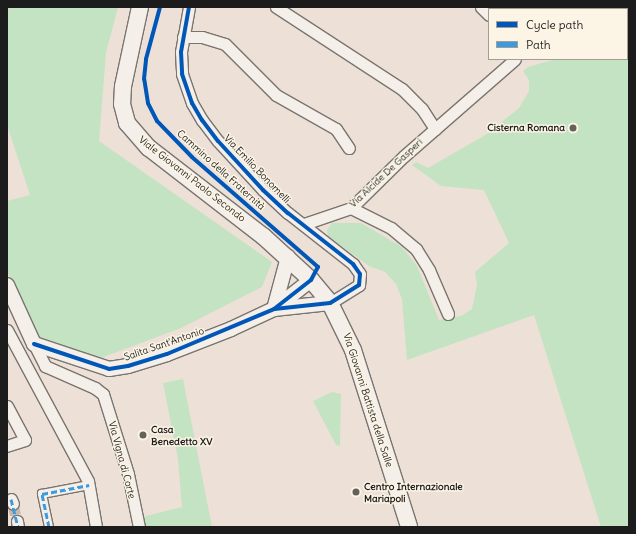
<!DOCTYPE html>
<meta charset="utf-8">
<style>
body{margin:0}
#map{position:relative;width:636px;height:534px;overflow:hidden;background:#ede0d7;font-family:Delius,sans-serif}
div>[style]{position:absolute}
.green>*{inset:0;background:#c4e3c2}
.minor-tunnel>*{height:11px;margin-top:-5.5px;transform-origin:0;background:repeating-linear-gradient(90deg,#c3b9b2 0 11px,transparent 0 16.5px)}
.roads{filter:drop-shadow(1px 0 #7a7470) drop-shadow(-1px 0 #7a7470) drop-shadow(0 1px #7a7470) drop-shadow(0 -1px #7a7470)}
.pedestrian>*{height:8px;margin:-4px;padding:0 4px;transform-origin:4px;border-radius:4px;background:#f4efe9}
.minor>*{height:11px;margin:-5.5px;padding:0 5.5px;transform-origin:5.5px;border-radius:5.5px;background:#f4efe9}
.tertiary>*{height:14px;margin:-7px;padding:0 7px;transform-origin:7px;border-radius:7px;background:#f4efe9}
.secondary>*{height:16px;margin:-8px;padding:0 8px;transform-origin:8px;border-radius:8px;background:#f4efe9}
.quiet>*{height:3px;margin-top:-1.5px;transform-origin:0;background:repeating-linear-gradient(90deg,#3c9bdf 0 6px,transparent 0 9px)}
.cycleway>*{height:4px;margin:-2px;padding:0 2px;transform-origin:2px;border-radius:2px;background:#0057b8}
.dots>*{width:11px;height:11px;translate:-50% -50%;box-sizing:border-box;border:2px solid #fcf5e5;border-radius:50%}
span{translate:-50% -50%;white-space:nowrap;text-align:center;line-height:1.15;-webkit-text-stroke:3px #fcf5e5;paint-order:stroke}
.poi-label{font-size:10px;color:#1c1c1c;font-weight:700}
.right{translate:-100% -50%;text-align:right}
.left{translate:0 -50%;text-align:left}
.street-label{font-size:10px;color:#1c1c1c}
.frame{position:absolute;inset:0;border:8px solid #1c1c1c;pointer-events:none}
.legend{position:absolute;left:488px;top:8px;width:140px;height:52px;box-sizing:border-box;background:#fcf5e5;border:1px solid #a29e95;margin:0;padding:5px 7px;list-style:none;font-size:12px;color:#1c1c1c}
.legend li{display:flex;align-items:center;gap:8px;height:20px}
.legend b{width:20px;border:1px solid #a29e95}
</style>
<div id="map">
<div class="green">
<i style="clip-path:polygon(7px 7px,118px 7px,106px 53px,99px 141px,272px 262px,262px 287px,181px 328px,101px 358px,37px 338px,7px 271px,7px 201px,30px 195px,7px 125px)"></i>
<i style="clip-path:polygon(629px 41px,629px 527px,601px 527px,534px 315px,407px 360px,402px 299px,396px 284px,385px 272px,369px 266px,328px 236px,327px 230px,332px 223px,361px 223px,402px 247px,417px 266px,439px 320px,461px 316px,472px 309px,477px 285px,475px 272px,509px 243px,484px 190px,441px 186px,412px 165px,416px 162px,428px 168px,487px 134px,519px 108px,529px 91px,529px 80px,523px 71px,528px 67px,556px 59px,627px 59px)"></i>
<i style="clip-path:polygon(183px 379px,212px 527px,145px 527px,142px 517px,182px 507px,178px 459px,163px 383px)"></i>
<i style="clip-path:polygon(332px 392px,341px 394px,340px 446px,336px 445px,313px 401px)"></i>
</div>
<div class="minor-tunnel">
<i style="left:13px;top:504px;width:17px;rotate:77deg"></i>
</div>
<div class="roads">
<div class="pedestrian">
<i style="left:49px;top:527px;width:34px;rotate:-102deg"></i>
<i style="left:42px;top:494px;width:48px;rotate:-10.8deg"></i>
</div>
<div class="minor">
<i style="left:189px;top:7px;width:46px;rotate:100.1deg"></i>
<i style="left:181px;top:52px;width:22px;rotate:87deg"></i>
<i style="left:182px;top:74px;width:31px;rotate:71deg"></i>
<i style="left:192px;top:103px;width:20px;rotate:60deg"></i>
<i style="left:202px;top:120px;width:26px;rotate:53deg"></i>
<i style="left:218px;top:141px;width:67px;rotate:47.4deg"></i>
<i style="left:263px;top:190px;width:34px;rotate:43deg"></i>
<i style="left:288px;top:213px;width:83px;rotate:38.1deg"></i>
<i style="left:353px;top:264px;width:12px;rotate:55deg"></i>
<i style="left:360px;top:274px;width:11px;rotate:95deg"></i>
<i style="left:359px;top:285px;width:34px;rotate:148deg"></i>
<i style="left:276px;top:7px;width:150px;rotate:33.1deg"></i>
<i style="left:402px;top:89px;width:28px;rotate:45deg"></i>
<i style="left:422px;top:109px;width:24px;rotate:57deg"></i>
<i style="left:481px;top:7px;width:11px;rotate:45deg"></i>
<i style="left:627px;top:30px;width:2px"></i>
<i style="left:183px;top:37px;width:19px"></i>
<i style="left:202px;top:37px;width:24px;rotate:17deg"></i>
<i style="left:225px;top:44px;width:72px;rotate:45deg"></i>
<i style="left:276px;top:95px;width:69px;rotate:29.5deg"></i>
<i style="left:336px;top:129px;width:23px;rotate:56deg"></i>
<i style="left:351px;top:208px;width:45px;rotate:26.6deg"></i>
<i style="left:391px;top:228px;width:33px;rotate:40deg"></i>
<i style="left:416px;top:249px;width:25px;rotate:58deg"></i>
<i style="left:429px;top:270px;width:48px;rotate:66.6deg"></i>
<i style="left:304px;top:224px;width:50px;rotate:-18.8deg"></i>
<i style="left:351px;top:208px;width:74px;rotate:-44.5deg"></i>
<i style="left:404px;top:156px;width:147px;rotate:-41.1deg"></i>
<i style="left:7px;top:330px;width:171px;rotate:61.8deg"></i>
<i style="left:88px;top:481px;width:47px;rotate:80.1deg"></i>
<i style="left:34px;top:344px;width:25px;rotate:63deg"></i>
<i style="left:45px;top:366px;width:55px;rotate:23.7deg"></i>
<i style="left:95px;top:388px;width:10px;rotate:37deg"></i>
<i style="left:103px;top:394px;width:84px;rotate:72.6deg"></i>
<i style="left:128px;top:474px;width:54px;rotate:78.3deg"></i>
<i style="left:7px;top:406px;width:38px;rotate:62deg"></i>
<i style="left:25px;top:440px;width:19px;rotate:162deg"></i>
<i style="left:11px;top:499px;width:5px;rotate:68deg"></i>
<i style="left:17px;top:521px;width:6px;rotate:81deg"></i>
</div>
<div class="tertiary">
<i style="left:7px;top:285px;width:65px;rotate:65.4deg"></i>
<i style="left:34px;top:344px;width:79px;rotate:18.4deg"></i>
<i style="left:109px;top:369px;width:19px;rotate:-9deg"></i>
<i style="left:128px;top:366px;width:41px;rotate:-17.1deg"></i>
<i style="left:167px;top:354px;width:69px;rotate:-21.3deg"></i>
<i style="left:231px;top:329px;width:47px;rotate:-24.9deg"></i>
<i style="left:274px;top:309px;width:47px;rotate:-38.1deg"></i>
<i style="left:274px;top:309px;width:56px;rotate:-6.1deg"></i>
<i style="left:274px;top:309px;width:54px;rotate:-74.9deg"></i>
</div>
<div class="secondary">
<i style="left:140px;top:7px;width:81px;rotate:102.1deg"></i>
<i style="left:123px;top:86px;width:18px;rotate:93deg"></i>
<i style="left:122px;top:104px;width:20px;rotate:75deg"></i>
<i style="left:127px;top:123px;width:33px;rotate:49deg"></i>
<i style="left:149px;top:148px;width:144px;rotate:37.7deg"></i>
<i style="left:263px;top:236px;width:65px;rotate:42.5deg"></i>
<i style="left:311px;top:280px;width:30px;rotate:50deg"></i>
<i style="left:330px;top:303px;width:52px;rotate:63.9deg"></i>
<i style="left:353px;top:350px;width:186px;rotate:72.4deg"></i>
</div>
</div>
<div class="quiet">
<i style="left:11px;top:499px;width:29px;rotate:76deg"></i>
<i style="left:49px;top:527px;width:34px;rotate:-102deg"></i>
<i style="left:42px;top:494px;width:48px;rotate:-10.8deg"></i>
</div>
<div class="cycleway">
<i style="left:189px;top:7px;width:46px;rotate:100.1deg"></i>
<i style="left:181px;top:52px;width:22px;rotate:87deg"></i>
<i style="left:182px;top:74px;width:31px;rotate:71deg"></i>
<i style="left:192px;top:103px;width:20px;rotate:60deg"></i>
<i style="left:202px;top:120px;width:26px;rotate:53deg"></i>
<i style="left:218px;top:141px;width:67px;rotate:47.4deg"></i>
<i style="left:263px;top:190px;width:34px;rotate:43deg"></i>
<i style="left:288px;top:213px;width:83px;rotate:38.1deg"></i>
<i style="left:353px;top:264px;width:12px;rotate:55deg"></i>
<i style="left:360px;top:274px;width:11px;rotate:95deg"></i>
<i style="left:359px;top:285px;width:34px;rotate:148deg"></i>
<i style="left:330px;top:303px;width:56px;rotate:173.9deg"></i>
<i style="left:34px;top:344px;width:79px;rotate:18.4deg"></i>
<i style="left:109px;top:369px;width:19px;rotate:-9deg"></i>
<i style="left:128px;top:366px;width:41px;rotate:-17.1deg"></i>
<i style="left:167px;top:354px;width:116px;rotate:-22.8deg"></i>
<i style="left:274px;top:309px;width:47px;rotate:-38.1deg"></i>
<i style="left:311px;top:280px;width:15px;rotate:-62deg"></i>
<i style="left:318px;top:267px;width:167px;rotate:-138.9deg"></i>
<i style="left:192px;top:157px;width:50px;rotate:-134.2deg"></i>
<i style="left:157px;top:121px;width:20px;rotate:-117deg"></i>
<i style="left:148px;top:103px;width:24px;rotate:-99deg"></i>
<i style="left:144px;top:79px;width:20px;rotate:-84deg"></i>
<i style="left:146px;top:59px;width:54px;rotate:-74.9deg"></i>
</div>
<div class="dots">
<i style="left:573px;top:128px;background:#65615d"></i>
<i style="left:143px;top:435px;background:#65615d"></i>
<i style="left:356px;top:492px;background:#65615d"></i>
</div>
<div class="poi-label">
<span class="right" style="left:565px;top:128px">Cisterna Romana</span>
<span class="left" style="left:151px;top:435px">Casa<br>Benedetto XV</span>
<span class="left" style="left:364px;top:492px">Centro Internazionale<br>Mariapoli</span>
</div>
<div class="street-label">
<span style="left:257px;top:169px;rotate:46deg">Via Emilio Bonomelli</span>
<span style="left:221px;top:170px;rotate:42deg">Cammino della Fraternità</span>
<span style="left:386px;top:173px;rotate:-43deg">Via Alcide De Gasperi</span>
<span style="left:192px;top:179px;rotate:38deg">Viale Giovanni Paolo Secondo</span>
<span style="left:164px;top:344px;rotate:-19deg">Salita Sant'Antonio</span>
<span style="left:368px;top:400px;rotate:72deg">Via Giovanni Battista della Salle</span>
<span style="left:122px;top:460px;rotate:75deg">Via Vigna di Corte</span>
</div>
<div class="frame"></div>
<ul class="legend">
<li><b style="height:5px;background:#0057b8"></b>Cycle path</li>
<li><b style="height:5px;background:#3c9bdf"></b>Path</li>
</ul>
</div>
